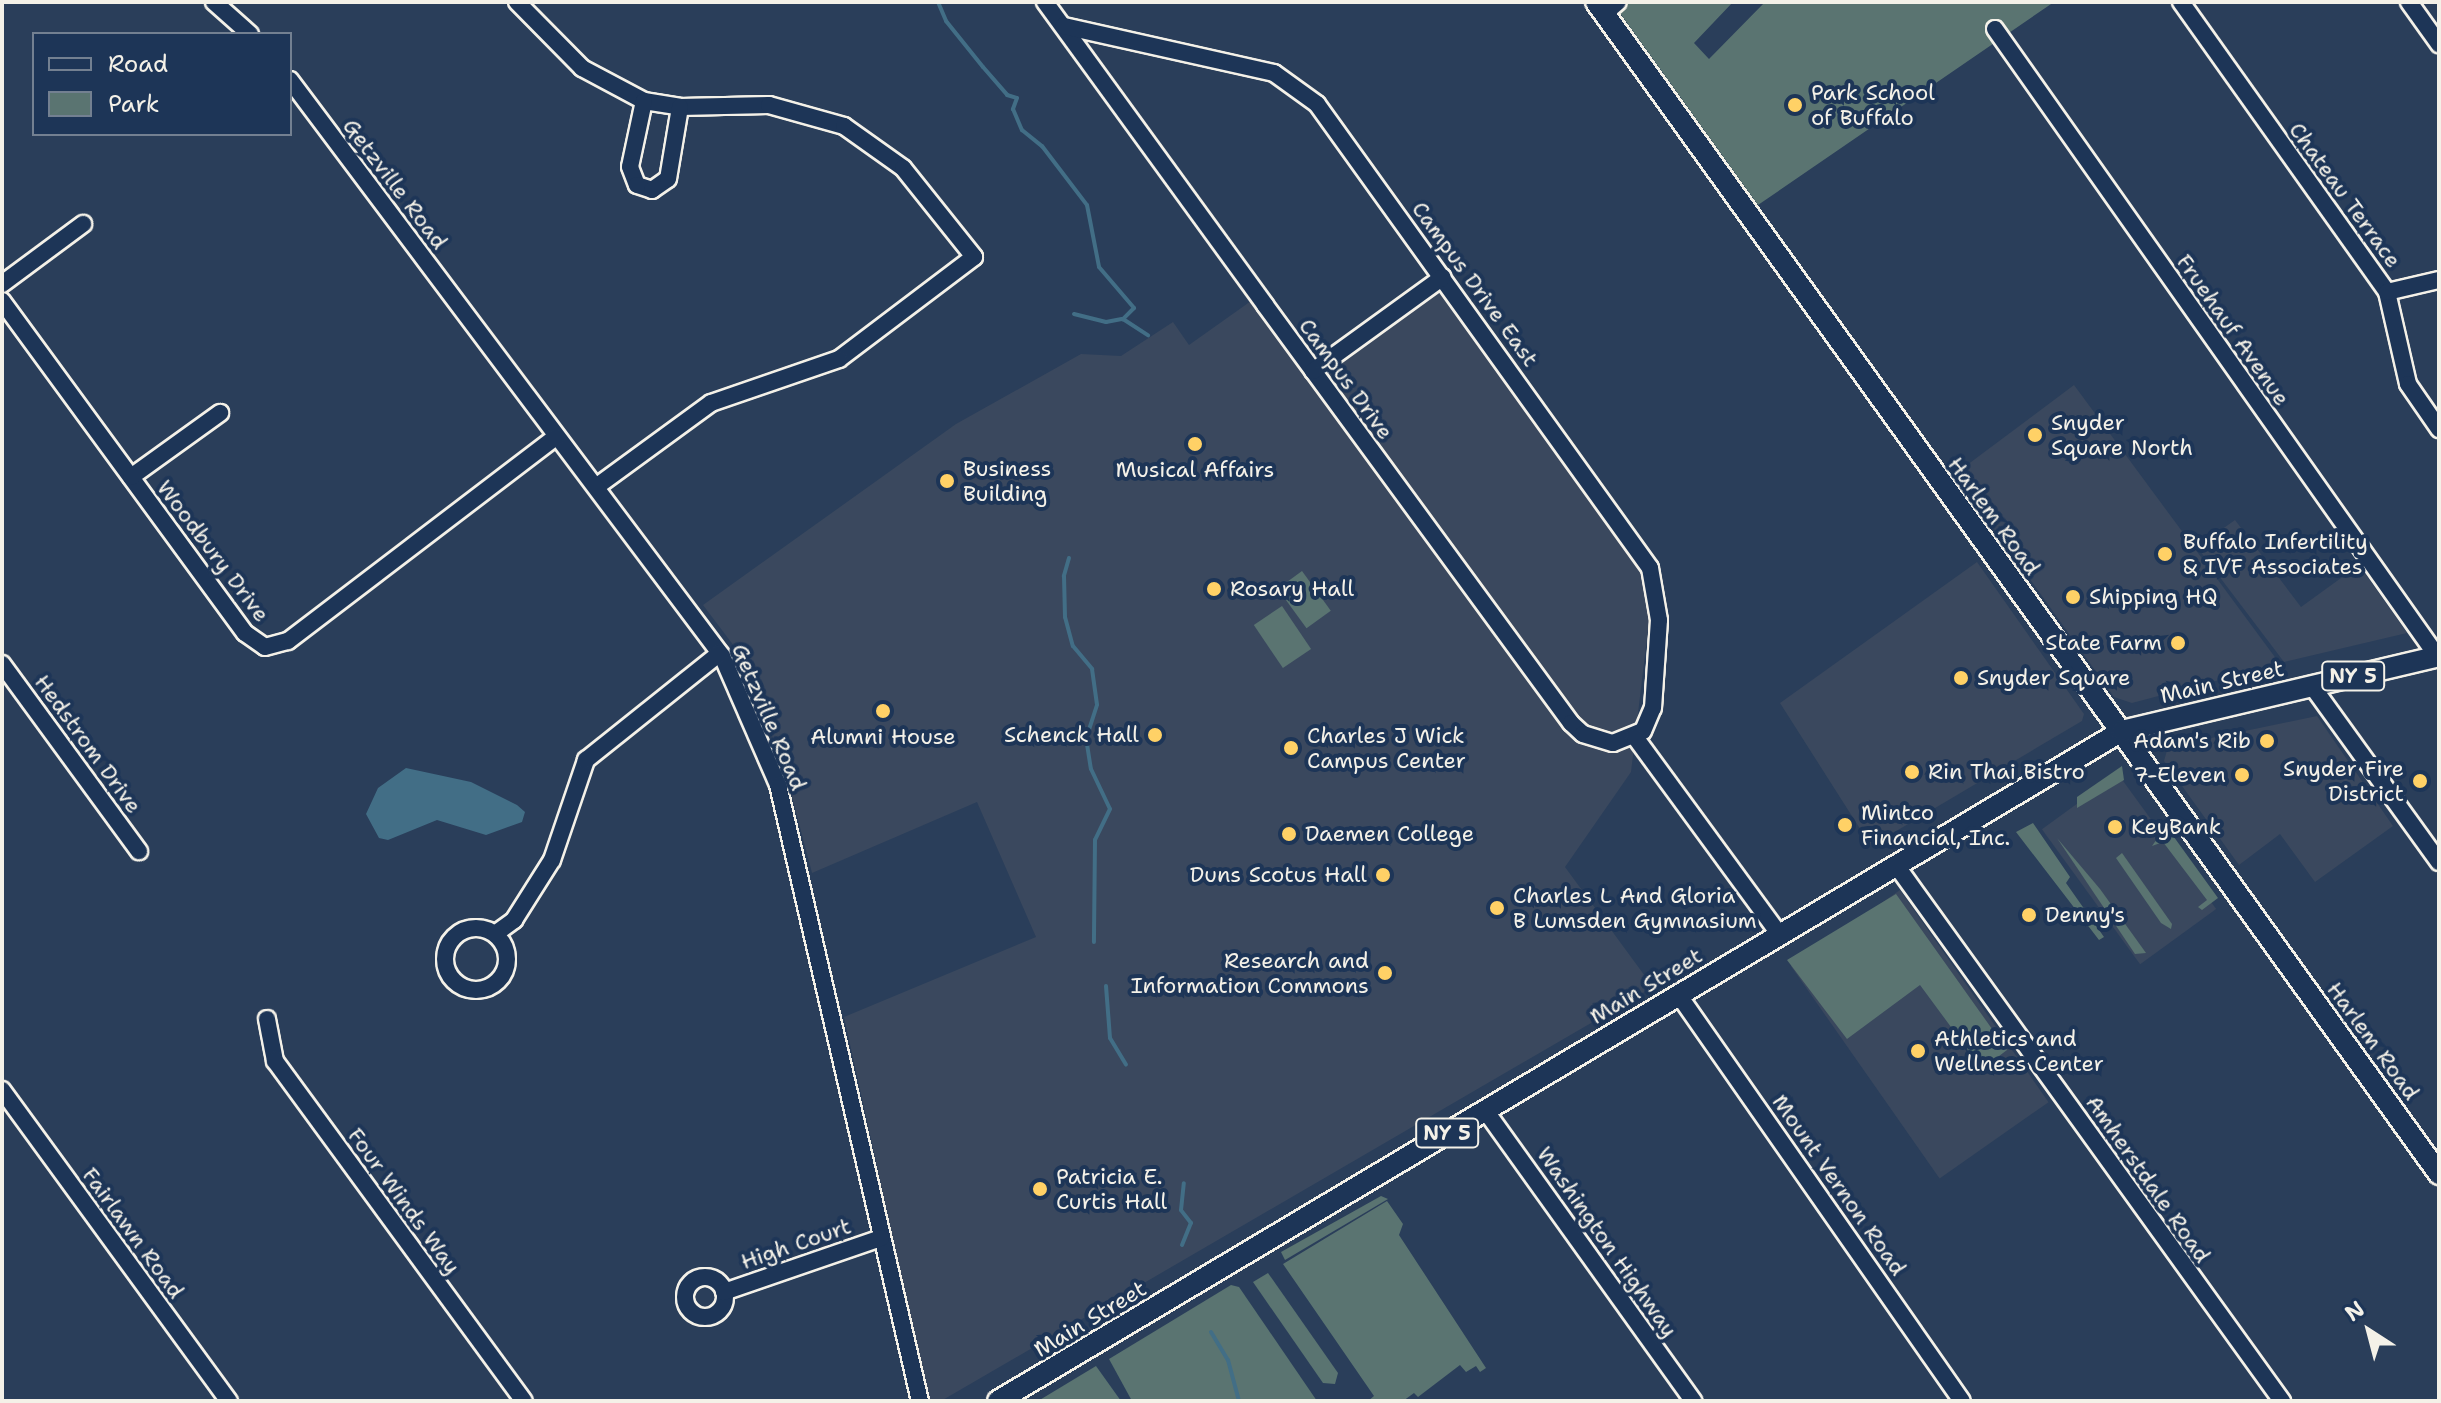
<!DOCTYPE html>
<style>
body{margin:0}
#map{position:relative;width:2441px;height:1403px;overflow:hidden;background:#2a3e5a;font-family:"Shantell Sans",sans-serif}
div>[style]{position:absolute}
.built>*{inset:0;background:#3a485e;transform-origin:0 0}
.green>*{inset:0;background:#5a7471;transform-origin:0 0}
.water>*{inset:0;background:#426e86}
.stream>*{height:4px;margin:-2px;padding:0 2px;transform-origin:2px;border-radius:2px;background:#426e86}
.roads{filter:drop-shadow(2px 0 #f4f1e8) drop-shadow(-2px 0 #f4f1e8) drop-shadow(0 2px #f4f1e8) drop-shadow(0 -2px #f4f1e8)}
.minor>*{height:16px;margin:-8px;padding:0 8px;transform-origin:8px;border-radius:8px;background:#1d3557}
.minor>.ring{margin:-8px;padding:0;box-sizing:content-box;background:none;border:16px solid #1d3557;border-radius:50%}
.major>*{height:20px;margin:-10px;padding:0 10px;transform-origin:10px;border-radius:10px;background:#1d3557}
.dots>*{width:22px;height:22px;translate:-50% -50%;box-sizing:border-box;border:4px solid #1d3557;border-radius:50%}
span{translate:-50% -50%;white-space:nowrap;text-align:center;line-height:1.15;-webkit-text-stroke:8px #1d3557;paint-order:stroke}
.shield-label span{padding:2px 6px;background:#1d3557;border:2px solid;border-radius:6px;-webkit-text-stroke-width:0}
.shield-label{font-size:20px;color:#f4f1e8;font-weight:700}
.poi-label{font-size:22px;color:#f4f1e8}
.left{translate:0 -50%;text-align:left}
.right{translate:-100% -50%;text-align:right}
.street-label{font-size:22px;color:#f4f1e8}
.frame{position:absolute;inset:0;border:4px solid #f4f1e8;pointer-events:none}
.legend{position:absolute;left:32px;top:32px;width:260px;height:104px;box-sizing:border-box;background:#1d3557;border:2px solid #738091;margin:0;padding:10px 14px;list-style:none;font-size:24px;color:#f4f1e8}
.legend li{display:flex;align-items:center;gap:16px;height:40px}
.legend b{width:40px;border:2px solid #738091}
.north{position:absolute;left:2329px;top:1291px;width:80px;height:80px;-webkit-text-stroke:6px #1d3557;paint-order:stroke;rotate:324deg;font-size:22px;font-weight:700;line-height:32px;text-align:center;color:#f4f1e8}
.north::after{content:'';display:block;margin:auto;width:28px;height:36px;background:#f4f1e8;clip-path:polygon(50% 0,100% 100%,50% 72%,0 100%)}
</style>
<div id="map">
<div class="built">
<i style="clip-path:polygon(1439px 290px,1642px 573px,1652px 596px,1631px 772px,1565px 867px,1653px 987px,941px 1401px,929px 1401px,844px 1017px,1036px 937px,977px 802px,812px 873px,785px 770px,743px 658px,703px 605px,956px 424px,1081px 354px,1121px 356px,1173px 322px,1189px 345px,1251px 301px,1313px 383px)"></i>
<i style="clip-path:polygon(2074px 385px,2280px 664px,2132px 703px,2114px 697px,1955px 474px)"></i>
<i style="clip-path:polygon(2235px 520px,2301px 607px,2359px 565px,2407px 633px,2284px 662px,2197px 547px)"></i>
<i style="clip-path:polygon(1977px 562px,2084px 714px,2082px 721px,1871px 846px,1780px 703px)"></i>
<i style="clip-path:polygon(2317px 716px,2393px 826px,2315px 882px,2280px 834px,2239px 865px,2164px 761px,2168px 747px)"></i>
<i style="left:2118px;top:774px;width:167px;height:94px;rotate:54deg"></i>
<i style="left:1900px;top:890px;width:259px;height:133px;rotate:55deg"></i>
</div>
<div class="green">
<i style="clip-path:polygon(1612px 2px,1733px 2px,1694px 43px,1709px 59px,1765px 2px,2054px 2px,1758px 205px)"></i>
<i style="left:1302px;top:571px;width:49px;height:30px;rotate:54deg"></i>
<i style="left:1282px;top:606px;width:52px;height:34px;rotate:56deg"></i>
<i style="clip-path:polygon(2122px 766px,2124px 780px,2077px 808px,2077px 797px)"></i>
<i style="clip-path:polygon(2033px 823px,2070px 877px,2066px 883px,2104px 937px,2099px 940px,2016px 832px)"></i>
<i style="clip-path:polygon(2166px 826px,2218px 898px,2202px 910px,2198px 907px,2207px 900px,2163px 842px,2152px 846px)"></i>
<i style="clip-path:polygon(2057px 838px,2100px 889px,2146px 953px,2135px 954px)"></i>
<i style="clip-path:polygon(2122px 853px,2172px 924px,2171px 929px,2161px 923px,2116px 858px)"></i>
<i style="clip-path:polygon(1896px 894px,2007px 1050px,1982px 1069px,1920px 985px,1847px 1039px,1787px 960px)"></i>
<i style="clip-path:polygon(1381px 1196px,1388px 1199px,1285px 1260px,1281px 1252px)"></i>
<i style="clip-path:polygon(1387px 1201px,1403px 1224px,1399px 1235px,1486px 1368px,1480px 1372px,1476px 1366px,1466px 1372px,1460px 1365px,1418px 1397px,1414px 1393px,1403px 1401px,1368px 1401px,1374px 1396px,1283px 1264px)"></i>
<i style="clip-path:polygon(1268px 1273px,1338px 1373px,1335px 1384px,1323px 1383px,1253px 1282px)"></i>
<i style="clip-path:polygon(1231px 1285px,1239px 1287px,1317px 1401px,1132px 1401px,1109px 1359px)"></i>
<i style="clip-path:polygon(1096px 1366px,1121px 1401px,1038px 1401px)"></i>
</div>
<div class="water">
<i style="clip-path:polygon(406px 768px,471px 782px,517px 805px,525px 812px,522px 822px,486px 835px,437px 820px,388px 840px,379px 838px,366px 814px,378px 788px)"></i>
</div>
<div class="stream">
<i style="left:938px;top:2px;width:21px;rotate:67deg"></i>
<i style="left:946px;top:21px;width:59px;rotate:51.2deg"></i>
<i style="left:983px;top:67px;width:37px;rotate:49deg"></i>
<i style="left:1007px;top:95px;width:10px;rotate:17deg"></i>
<i style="left:1017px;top:98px;width:12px;rotate:110deg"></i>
<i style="left:1013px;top:109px;width:23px;rotate:67deg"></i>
<i style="left:1022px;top:130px;width:26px;rotate:39deg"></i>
<i style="left:1042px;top:146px;width:74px;rotate:52.7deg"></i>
<i style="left:1087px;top:205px;width:63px;rotate:79deg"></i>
<i style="left:1099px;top:267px;width:54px;rotate:49.5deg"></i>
<i style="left:1134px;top:308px;width:16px;rotate:135deg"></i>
<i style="left:1123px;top:319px;width:30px;rotate:33deg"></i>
<i style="left:1074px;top:314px;width:33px;rotate:14deg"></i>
<i style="left:1106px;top:322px;width:16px;rotate:-11deg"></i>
<i style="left:1069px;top:558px;width:19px;rotate:106deg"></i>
<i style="left:1064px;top:576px;width:41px;rotate:88.6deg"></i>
<i style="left:1065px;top:617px;width:30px;rotate:75deg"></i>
<i style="left:1073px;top:646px;width:30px;rotate:50deg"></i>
<i style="left:1092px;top:669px;width:36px;rotate:82deg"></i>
<i style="left:1097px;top:705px;width:35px;rotate:108deg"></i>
<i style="left:1086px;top:738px;width:31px;rotate:81deg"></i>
<i style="left:1091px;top:769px;width:44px;rotate:64.6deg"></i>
<i style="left:1110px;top:809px;width:34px;rotate:116deg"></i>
<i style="left:1095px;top:840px;width:102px;rotate:90.6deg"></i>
<i style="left:1106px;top:986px;width:52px;rotate:85.6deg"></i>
<i style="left:1110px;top:1038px;width:31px;rotate:59deg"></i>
<i style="left:1182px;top:1245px;width:24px;rotate:-68deg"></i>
<i style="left:1191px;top:1223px;width:16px;rotate:-128deg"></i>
<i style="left:1181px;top:1210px;width:27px;rotate:-84deg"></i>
<i style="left:1211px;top:1332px;width:33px;rotate:59deg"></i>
<i style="left:1228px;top:1360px;width:42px;rotate:75deg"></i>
</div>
<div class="roads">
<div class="minor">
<i style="left:214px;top:2px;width:48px;rotate:41.6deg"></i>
<i style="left:517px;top:2px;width:93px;rotate:45.4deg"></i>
<i style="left:582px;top:68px;width:70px;rotate:28deg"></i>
<i style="left:644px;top:101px;width:36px;rotate:9deg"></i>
<i style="left:680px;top:107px;width:89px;rotate:-1.3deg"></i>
<i style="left:769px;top:105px;width:78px;rotate:15.6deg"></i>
<i style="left:844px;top:126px;width:72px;rotate:35.4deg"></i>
<i style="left:903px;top:168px;width:114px;rotate:51.4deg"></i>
<i style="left:974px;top:257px;width:169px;rotate:142.9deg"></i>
<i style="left:839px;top:359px;width:135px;rotate:161deg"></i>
<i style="left:711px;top:403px;width:142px;rotate:143.9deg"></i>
<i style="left:1045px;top:2px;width:374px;rotate:54deg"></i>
<i style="left:1265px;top:305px;width:518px;rotate:53.79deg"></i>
<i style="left:1571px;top:723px;width:16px;rotate:43deg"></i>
<i style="left:1583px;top:734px;width:31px;rotate:17deg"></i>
<i style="left:1613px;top:743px;width:32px;rotate:-22deg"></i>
<i style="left:1643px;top:731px;width:25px;rotate:-67deg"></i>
<i style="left:1653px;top:708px;width:88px;rotate:-86.1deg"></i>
<i style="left:1659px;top:620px;width:53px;rotate:-99.8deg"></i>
<i style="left:1650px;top:568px;width:571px;rotate:-125.67deg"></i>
<i style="left:1317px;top:104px;width:53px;rotate:-144.2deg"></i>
<i style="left:1274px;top:73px;width:216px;rotate:-167.4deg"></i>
<i style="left:2181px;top:2px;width:356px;rotate:54.6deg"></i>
<i style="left:2387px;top:292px;width:94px;rotate:77.1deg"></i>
<i style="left:2408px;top:384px;width:55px;rotate:55.4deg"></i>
<i style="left:2409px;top:2px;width:52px;rotate:54.5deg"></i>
<i style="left:1604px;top:14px;width:18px;rotate:-41deg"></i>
<i style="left:1995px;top:29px;width:767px;rotate:54.82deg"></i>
<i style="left:290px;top:80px;width:720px;rotate:53.13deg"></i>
<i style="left:722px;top:656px;width:141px;rotate:66.5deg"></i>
<i style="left:778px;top:785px;width:632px;rotate:77.02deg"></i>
<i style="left:644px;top:101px;width:67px;rotate:102deg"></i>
<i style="left:630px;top:167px;width:19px;rotate:69deg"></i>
<i style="left:637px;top:185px;width:16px;rotate:18deg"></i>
<i style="left:652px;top:190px;width:19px;rotate:-35deg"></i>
<i style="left:668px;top:179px;width:73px;rotate:-80.5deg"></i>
<i style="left:2px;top:284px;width:101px;rotate:-36.5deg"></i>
<i style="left:2387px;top:292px;width:53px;rotate:-13deg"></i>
<i style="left:2px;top:301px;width:411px;rotate:53.8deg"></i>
<i style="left:245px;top:633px;width:24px;rotate:35deg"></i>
<i style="left:265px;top:647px;width:24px;rotate:-15deg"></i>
<i style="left:288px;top:641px;width:337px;rotate:-37.3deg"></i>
<i style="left:1313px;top:371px;width:160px;rotate:-35.9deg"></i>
<i style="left:131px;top:477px;width:110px;rotate:-35.7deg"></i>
<i style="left:2px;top:664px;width:232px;rotate:53.8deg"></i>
<i style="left:2312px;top:686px;width:217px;rotate:54.2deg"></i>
<i style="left:1635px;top:737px;width:244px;rotate:53.8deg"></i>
<i style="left:1896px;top:865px;width:661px;rotate:54.24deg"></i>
<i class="ring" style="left:445px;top:928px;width:46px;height:46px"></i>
<i style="left:495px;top:934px;width:24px;rotate:-36deg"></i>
<i style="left:514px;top:920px;width:71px;rotate:-57.7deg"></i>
<i style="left:552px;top:860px;width:106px;rotate:-71.2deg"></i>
<i style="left:586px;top:760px;width:171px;rotate:-38.6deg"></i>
<i style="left:1678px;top:994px;width:496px;rotate:55.1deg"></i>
<i style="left:267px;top:1019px;width:43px;rotate:79.2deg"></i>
<i style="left:275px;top:1061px;width:421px;rotate:53.8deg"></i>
<i style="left:2px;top:1090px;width:385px;rotate:53.9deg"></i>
<i style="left:1485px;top:1110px;width:358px;rotate:54.4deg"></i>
<i class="ring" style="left:685px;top:1277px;width:24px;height:24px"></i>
<i style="left:724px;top:1292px;width:166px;rotate:-19deg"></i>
</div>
<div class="major">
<i style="left:1596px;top:2px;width:1444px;rotate:54.27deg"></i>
<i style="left:998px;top:1401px;width:1309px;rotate:-30.8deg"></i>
<i style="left:2122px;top:731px;width:326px;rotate:-13.3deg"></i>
</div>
</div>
<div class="dots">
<i style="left:1795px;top:105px;background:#ffd166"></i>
<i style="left:2035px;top:435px;background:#ffd166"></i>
<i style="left:1195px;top:444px;background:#ffd166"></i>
<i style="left:947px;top:481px;background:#ffd166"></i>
<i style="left:2165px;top:554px;background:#ffd166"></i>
<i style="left:1214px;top:589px;background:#ffd166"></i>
<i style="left:2073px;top:597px;background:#ffd166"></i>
<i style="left:2178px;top:643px;background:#ffd166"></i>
<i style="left:1961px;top:678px;background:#ffd166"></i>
<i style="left:883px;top:711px;background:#ffd166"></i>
<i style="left:1155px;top:735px;background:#ffd166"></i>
<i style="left:2267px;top:741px;background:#ffd166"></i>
<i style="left:1291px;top:748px;background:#ffd166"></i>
<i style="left:1912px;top:772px;background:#ffd166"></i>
<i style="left:2242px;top:775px;background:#ffd166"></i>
<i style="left:2420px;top:781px;background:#ffd166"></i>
<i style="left:1845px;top:825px;background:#ffd166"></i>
<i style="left:2115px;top:827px;background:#ffd166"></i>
<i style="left:1289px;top:834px;background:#ffd166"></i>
<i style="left:1383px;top:875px;background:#ffd166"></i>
<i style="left:1497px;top:908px;background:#ffd166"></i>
<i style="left:2029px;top:915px;background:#ffd166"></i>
<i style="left:1385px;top:973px;background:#ffd166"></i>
<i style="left:1918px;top:1051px;background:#ffd166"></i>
<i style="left:1040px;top:1189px;background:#ffd166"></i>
</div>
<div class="shield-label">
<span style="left:2353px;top:676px">NY 5</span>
<span style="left:1447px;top:1133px">NY 5</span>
</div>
<div class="poi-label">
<span class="left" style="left:1811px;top:105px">Park School<br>of Buffalo</span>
<span class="left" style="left:2051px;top:435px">Snyder<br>Square North</span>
<span class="left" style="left:963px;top:481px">Business<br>Building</span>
<span style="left:1195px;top:470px">Musical Affairs</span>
<span class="left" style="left:2183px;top:554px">Buffalo Infertility<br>&amp; IVF Associates</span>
<span class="left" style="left:1230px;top:589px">Rosary Hall</span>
<span class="left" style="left:2089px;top:597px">Shipping HQ</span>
<span class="right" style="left:2162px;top:643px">State Farm</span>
<span class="left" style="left:1977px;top:678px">Snyder Square</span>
<span class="right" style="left:1139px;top:735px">Schenck Hall</span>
<span class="left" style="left:1307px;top:748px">Charles J Wick<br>Campus Center</span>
<span style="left:883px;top:737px">Alumni House</span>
<span class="right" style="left:2251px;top:741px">Adam's Rib</span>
<span class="right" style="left:2404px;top:781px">Snyder Fire<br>District</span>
<span class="left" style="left:1928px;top:772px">Rin Thai Bistro</span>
<span class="right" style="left:2226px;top:775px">7-Eleven</span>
<span class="left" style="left:1861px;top:825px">Mintco<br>Financial, Inc.</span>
<span class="left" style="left:2131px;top:827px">KeyBank</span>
<span class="left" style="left:1305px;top:834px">Daemen College</span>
<span class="right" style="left:1367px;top:875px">Duns Scotus Hall</span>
<span class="left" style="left:1513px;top:908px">Charles L And Gloria<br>B Lumsden Gymnasium</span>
<span class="left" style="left:2045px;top:915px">Denny's</span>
<span class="right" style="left:1369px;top:973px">Research and<br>Information Commons</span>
<span class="left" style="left:1934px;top:1051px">Athletics and<br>Wellness Center</span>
<span class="left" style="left:1056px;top:1189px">Patricia E.<br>Curtis Hall</span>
</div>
<div class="street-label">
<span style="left:395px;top:184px;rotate:53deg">Getzville Road</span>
<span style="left:2345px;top:195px;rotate:54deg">Chateau Terrace</span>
<span style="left:1475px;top:284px;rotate:54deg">Campus Drive East</span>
<span style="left:2233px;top:330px;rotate:55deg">Fruehauf Avenue</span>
<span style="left:1346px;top:379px;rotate:54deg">Campus Drive</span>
<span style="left:1994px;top:516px;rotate:54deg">Harlem Road</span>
<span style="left:213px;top:551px;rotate:53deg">Woodbury Drive</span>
<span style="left:2222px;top:682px;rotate:-13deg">Main Street</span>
<span style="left:769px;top:717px;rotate:67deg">Getzville Road</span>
<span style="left:88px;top:744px;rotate:54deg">Hedstrom Drive</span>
<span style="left:1646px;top:986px;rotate:-31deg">Main Street</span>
<span style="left:2373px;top:1041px;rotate:54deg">Harlem Road</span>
<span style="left:2148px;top:1179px;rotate:55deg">Amherstdale Road</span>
<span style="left:1839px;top:1185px;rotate:55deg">Mount Vernon Road</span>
<span style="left:404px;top:1201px;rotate:54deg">Four Winds Way</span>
<span style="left:133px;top:1233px;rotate:54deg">Fairlawn Road</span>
<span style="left:1607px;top:1242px;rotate:55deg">Washington Highway</span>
<span style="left:796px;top:1244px;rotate:-19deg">High Court</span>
<span style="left:1090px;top:1319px;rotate:-31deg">Main Street</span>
</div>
<div class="frame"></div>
<ul class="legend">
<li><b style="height:10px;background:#1d3557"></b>Road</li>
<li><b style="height:22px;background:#5a7471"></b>Park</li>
</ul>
<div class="north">N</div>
</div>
